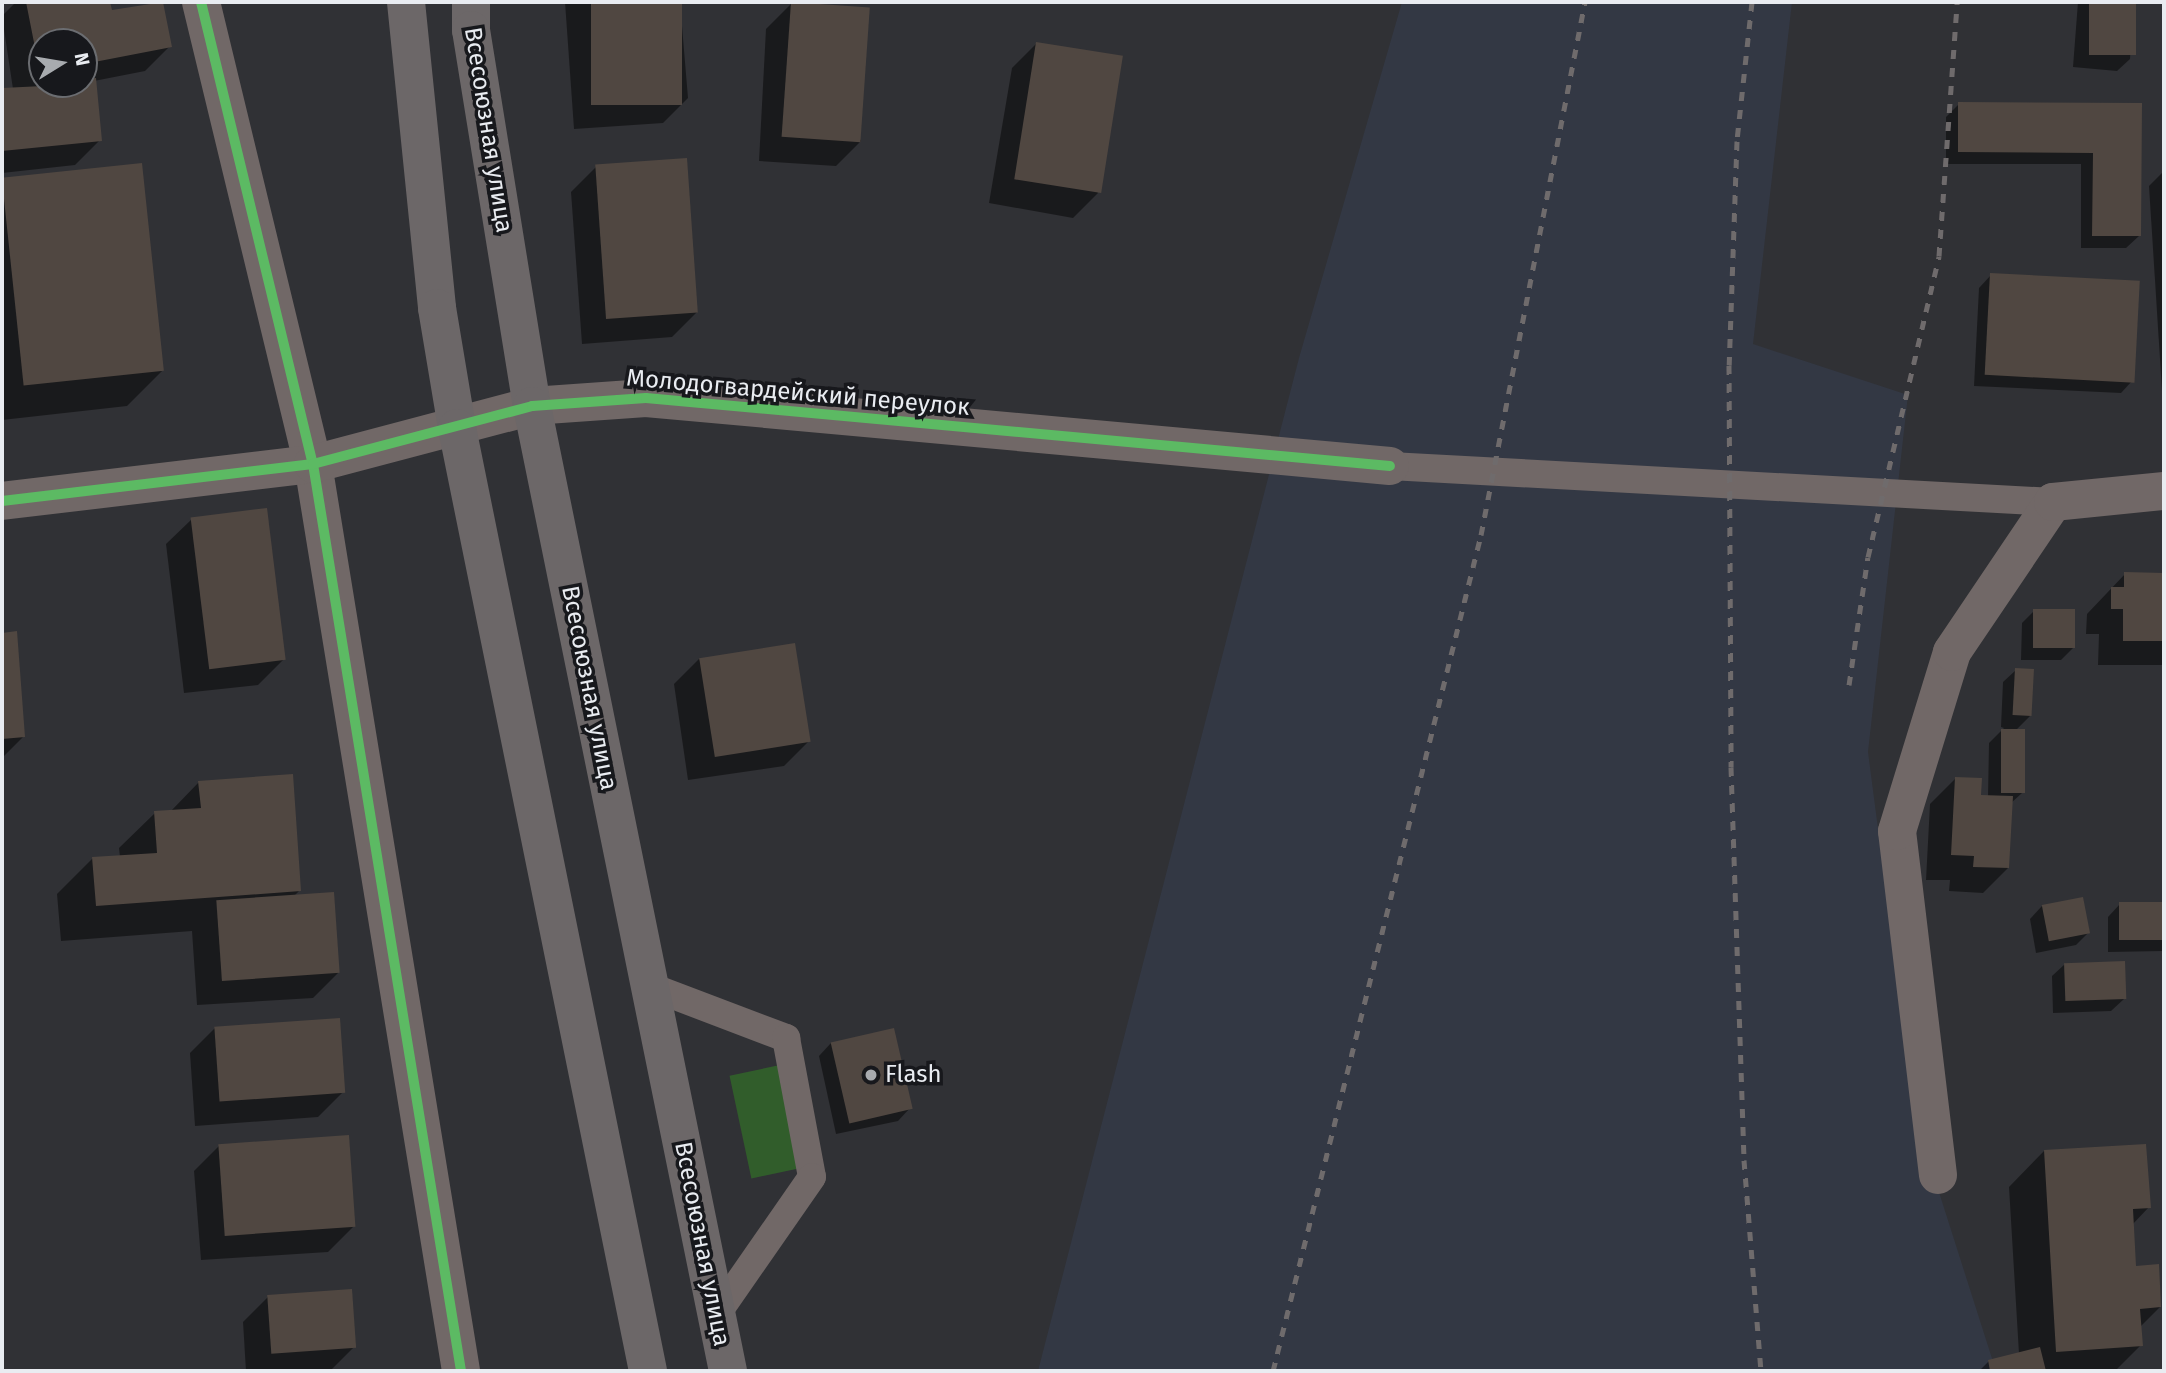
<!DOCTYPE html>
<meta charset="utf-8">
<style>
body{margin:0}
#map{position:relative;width:2166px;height:1373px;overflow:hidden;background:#303135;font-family:"Fira Sans",sans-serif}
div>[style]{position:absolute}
.built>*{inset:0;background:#333844}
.green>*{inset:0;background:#315d2b;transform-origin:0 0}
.shadow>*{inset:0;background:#0007}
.building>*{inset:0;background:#504741;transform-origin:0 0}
.lane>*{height:28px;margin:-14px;padding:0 14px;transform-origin:14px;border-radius:14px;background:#716867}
.street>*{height:38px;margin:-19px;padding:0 19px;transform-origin:19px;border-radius:19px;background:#716867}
.highway>*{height:38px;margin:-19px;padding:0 19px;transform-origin:19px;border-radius:19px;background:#6c6768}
.rail>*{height:5px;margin-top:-2.5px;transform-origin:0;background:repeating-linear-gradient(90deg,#6f6b6c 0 9px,transparent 0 18px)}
.cycleway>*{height:10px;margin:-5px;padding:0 5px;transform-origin:5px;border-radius:5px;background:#5cba63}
.dots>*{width:19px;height:19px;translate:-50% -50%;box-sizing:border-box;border:4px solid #17181c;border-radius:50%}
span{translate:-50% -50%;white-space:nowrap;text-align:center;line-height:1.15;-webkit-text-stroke:7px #17181c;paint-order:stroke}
.street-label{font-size:24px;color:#e9ecf1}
.poi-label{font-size:24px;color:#e9ecf1}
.left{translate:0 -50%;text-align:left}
.frame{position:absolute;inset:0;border:4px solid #e9ecf1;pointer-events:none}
.north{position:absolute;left:28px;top:28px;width:70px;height:70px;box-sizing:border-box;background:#17181c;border:2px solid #6b6d71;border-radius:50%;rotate:79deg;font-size:19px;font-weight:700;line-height:28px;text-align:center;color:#e9ecf1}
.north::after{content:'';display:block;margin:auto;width:24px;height:32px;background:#a8abaf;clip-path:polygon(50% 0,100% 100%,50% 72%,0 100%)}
</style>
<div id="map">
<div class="built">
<i style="clip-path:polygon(1402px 2px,1792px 2px,1753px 344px,1908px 395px,1868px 752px,1916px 1120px,1996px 1371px,1038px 1371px,1299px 358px)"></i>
</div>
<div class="green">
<i style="left:799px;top:1061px;width:105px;height:71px;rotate:78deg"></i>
</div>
<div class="shadow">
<i style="clip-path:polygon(evenodd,16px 2px,108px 2px,110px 12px,170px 46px,145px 71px,94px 81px,100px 140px,75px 165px,2px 173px,2px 90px,13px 89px,2px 16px,16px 2px,42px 42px,84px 42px,84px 84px,42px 84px,42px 42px)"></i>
<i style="clip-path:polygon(565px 2px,680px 2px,688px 98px,663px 123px,574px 129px)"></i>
<i style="clip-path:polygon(2078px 2px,2134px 2px,2130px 59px,2117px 71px,2073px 67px)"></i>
<i style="clip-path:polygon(791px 4px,861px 141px,836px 166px,759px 161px,766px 29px)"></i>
<i style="clip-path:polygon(1037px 43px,1098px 193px,1073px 218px,989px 203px,1012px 68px)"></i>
<i style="clip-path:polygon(1959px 104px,2140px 105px,2139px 236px,2126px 248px,2081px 248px,2081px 164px,1946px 164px,1946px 117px)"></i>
<i style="clip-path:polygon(141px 165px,162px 371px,127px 406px,2px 420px,2px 180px)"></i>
<i style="clip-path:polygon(596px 167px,697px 312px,672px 337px,582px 344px,571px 192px)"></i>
<i style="clip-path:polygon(2162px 173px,2164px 173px,2164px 422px,2149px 186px)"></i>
<i style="clip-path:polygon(1991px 275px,2133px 380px,2121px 393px,1974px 386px,1979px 288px)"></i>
<i style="clip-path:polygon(192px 519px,283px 660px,258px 685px,184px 693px,166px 544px)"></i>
<i style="clip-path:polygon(2125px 574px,2164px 575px,2164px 665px,2098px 665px,2099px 634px,2086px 634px,2087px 614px)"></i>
<i style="clip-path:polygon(2034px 611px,2073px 648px,2061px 660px,2021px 660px,2022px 623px)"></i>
<i style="clip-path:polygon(15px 633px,23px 737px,2px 758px,2px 634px)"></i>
<i style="clip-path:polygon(699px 659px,809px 741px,784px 766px,688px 780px,674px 684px)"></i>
<i style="clip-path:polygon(2016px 670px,2030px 716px,2015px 731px,2022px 793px,2010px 804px,2008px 868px,1983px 893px,1949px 891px,1950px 880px,1926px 880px,1930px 804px,1955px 779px,1980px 796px,1988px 797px,1989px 743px,2004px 728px,2001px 727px,2003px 682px)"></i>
<i style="clip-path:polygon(199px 782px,299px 891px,293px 897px,338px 973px,313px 998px,197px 1005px,192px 931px,61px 941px,57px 894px,93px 858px,120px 857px,119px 848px,155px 813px,170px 812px)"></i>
<i style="clip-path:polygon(2120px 904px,2164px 904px,2164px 951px,2108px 952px,2108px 917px)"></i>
<i style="clip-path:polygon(2042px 906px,2089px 932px,2076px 945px,2036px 953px,2030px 919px)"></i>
<i style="clip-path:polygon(2065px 964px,2124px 999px,2111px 1011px,2053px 1013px,2052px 976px)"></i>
<i style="clip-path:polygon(215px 1028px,343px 1092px,318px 1117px,195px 1126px,190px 1053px)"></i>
<i style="clip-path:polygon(831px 1043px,910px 1108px,898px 1121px,836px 1134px,819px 1056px)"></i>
<i style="clip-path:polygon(219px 1146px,353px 1227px,328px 1252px,201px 1260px,194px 1171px)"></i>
<i style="clip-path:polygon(2044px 1151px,2149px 1207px,2132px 1225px,2134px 1267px,2160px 1307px,2140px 1327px,2141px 1345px,2115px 1371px,1979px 1371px,1989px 1361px,2019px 1354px,2009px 1187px)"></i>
<i style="clip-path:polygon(268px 1297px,354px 1347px,330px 1371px,246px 1371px,243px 1322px)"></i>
</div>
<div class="building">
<i style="clip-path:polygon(26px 2px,110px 2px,112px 10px,163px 2px,172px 47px,84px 64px,84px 42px,42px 42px,40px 73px)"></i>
<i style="left:591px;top:2px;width:91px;height:103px"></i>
<i style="left:791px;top:2px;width:79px;height:135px;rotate:4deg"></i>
<i style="left:2089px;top:2px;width:47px;height:53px"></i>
<i style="left:1036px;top:42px;width:88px;height:139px;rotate:9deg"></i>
<i style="clip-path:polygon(96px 78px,102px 141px,2px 151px,2px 88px,84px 84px,84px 79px)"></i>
<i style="clip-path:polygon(1958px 102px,2142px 103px,2141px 236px,2092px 236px,2093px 153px,1958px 152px)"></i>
<i style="left:687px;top:158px;width:155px;height:92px;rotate:86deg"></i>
<i style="left:142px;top:163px;width:209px;height:141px;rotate:84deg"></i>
<i style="left:1990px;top:273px;width:150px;height:102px;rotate:3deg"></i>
<i style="left:267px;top:508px;width:153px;height:77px;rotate:83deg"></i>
<i style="clip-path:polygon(2124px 572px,2164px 573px,2164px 641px,2123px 641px,2123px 609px,2111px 609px,2111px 587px,2124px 587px)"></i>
<i style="left:2033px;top:609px;width:42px;height:39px"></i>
<i style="clip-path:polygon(17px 631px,25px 737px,2px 739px,2px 633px)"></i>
<i style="left:795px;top:643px;width:100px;height:97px;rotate:81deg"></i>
<i style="left:2015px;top:668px;width:19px;height:47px;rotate:3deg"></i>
<i style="left:2001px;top:729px;width:24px;height:64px"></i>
<i style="clip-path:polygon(293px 774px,301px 891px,96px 906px,92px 857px,157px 853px,154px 811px,201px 808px,198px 781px)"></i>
<i style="clip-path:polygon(1955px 777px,1982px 778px,1981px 795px,2013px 796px,2009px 868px,1973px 867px,1974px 856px,1951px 855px)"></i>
<i style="left:334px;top:892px;width:81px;height:118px;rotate:86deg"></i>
<i style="left:2083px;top:897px;width:37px;height:42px;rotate:79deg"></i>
<i style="left:2119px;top:902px;width:45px;height:38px"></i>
<i style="left:2125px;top:961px;width:38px;height:61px;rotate:88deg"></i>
<i style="left:340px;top:1018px;width:75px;height:126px;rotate:86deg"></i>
<i style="left:894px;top:1028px;width:83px;height:65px;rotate:77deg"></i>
<i style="left:349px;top:1135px;width:92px;height:131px;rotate:86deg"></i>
<i style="clip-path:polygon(2146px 1144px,2151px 1208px,2133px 1209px,2136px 1266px,2159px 1264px,2161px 1307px,2140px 1309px,2143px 1346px,2056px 1352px,2044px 1150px)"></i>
<i style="left:352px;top:1289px;width:59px;height:85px;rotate:86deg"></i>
<i style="clip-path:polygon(2040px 1347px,2046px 1371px,1990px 1371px,1988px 1360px)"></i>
</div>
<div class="lane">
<i style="left:1390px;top:466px;width:664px;rotate:3.11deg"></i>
<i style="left:649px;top:986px;width:147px;rotate:20.8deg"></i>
<i style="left:786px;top:1038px;width:141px;rotate:79.4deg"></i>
<i style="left:812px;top:1177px;width:168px;rotate:124.8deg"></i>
</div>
<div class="street">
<i style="left:201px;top:2px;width:475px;rotate:76.4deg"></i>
<i style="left:313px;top:464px;width:919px;rotate:80.73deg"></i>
<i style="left:2px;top:501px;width:313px;rotate:-6.8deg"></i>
<i style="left:313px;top:464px;width:227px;rotate:-14.8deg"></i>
<i style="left:532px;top:406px;width:114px;rotate:-4deg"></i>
<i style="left:646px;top:398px;width:747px;rotate:5.22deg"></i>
<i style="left:1938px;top:1175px;width:346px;rotate:-96.8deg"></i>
<i style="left:1897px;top:831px;width:187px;rotate:-72.9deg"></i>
<i style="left:1952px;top:652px;width:181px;rotate:-56deg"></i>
<i style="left:2053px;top:502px;width:112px;rotate:-5.7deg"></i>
</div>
<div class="highway">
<i style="left:406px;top:2px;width:308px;rotate:84.2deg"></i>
<i style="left:437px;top:308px;width:122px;rotate:80.5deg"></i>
<i style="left:457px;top:428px;width:962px;rotate:78.55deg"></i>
<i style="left:471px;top:2px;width:28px;rotate:90deg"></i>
<i style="left:471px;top:30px;width:381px;rotate:80.8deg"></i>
<i style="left:532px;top:406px;width:985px;rotate:78.52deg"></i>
</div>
<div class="rail">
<i style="left:1752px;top:2px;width:140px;rotate:96.2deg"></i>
<i style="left:1737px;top:141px;width:224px;rotate:92deg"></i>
<i style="left:1729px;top:365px;width:402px;rotate:89.7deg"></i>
<i style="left:1731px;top:767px;width:393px;rotate:88.1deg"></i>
<i style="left:1744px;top:1160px;width:212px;rotate:85.4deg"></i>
<i style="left:1849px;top:685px;width:129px;rotate:-81.6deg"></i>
<i style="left:1868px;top:557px;width:309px;rotate:-76.7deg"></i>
<i style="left:1939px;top:256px;width:255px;rotate:-85.9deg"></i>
<i style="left:1273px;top:1371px;width:861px;rotate:-76.03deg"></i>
<i style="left:1481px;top:535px;width:543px;rotate:-78.96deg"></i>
</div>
<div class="cycleway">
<i style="left:201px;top:2px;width:475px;rotate:76.4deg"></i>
<i style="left:313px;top:464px;width:919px;rotate:80.73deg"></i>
<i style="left:2px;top:501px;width:313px;rotate:-6.8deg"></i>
<i style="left:313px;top:464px;width:227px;rotate:-14.8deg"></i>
<i style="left:532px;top:406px;width:114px;rotate:-4deg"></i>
<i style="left:646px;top:398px;width:747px;rotate:5.22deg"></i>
</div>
<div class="dots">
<i style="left:871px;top:1075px;background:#a8abaf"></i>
</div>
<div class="street-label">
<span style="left:488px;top:130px;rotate:81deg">Всесоюзная улица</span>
<span style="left:798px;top:393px;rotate:5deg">Молодогвардейский переулок</span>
<span style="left:589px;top:688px;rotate:79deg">Всесоюзная улица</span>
<span style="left:702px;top:1244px;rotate:79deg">Всесоюзная улица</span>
</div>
<div class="poi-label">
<span class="left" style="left:885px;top:1075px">Flash</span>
</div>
<div class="frame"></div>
<div class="north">N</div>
</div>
